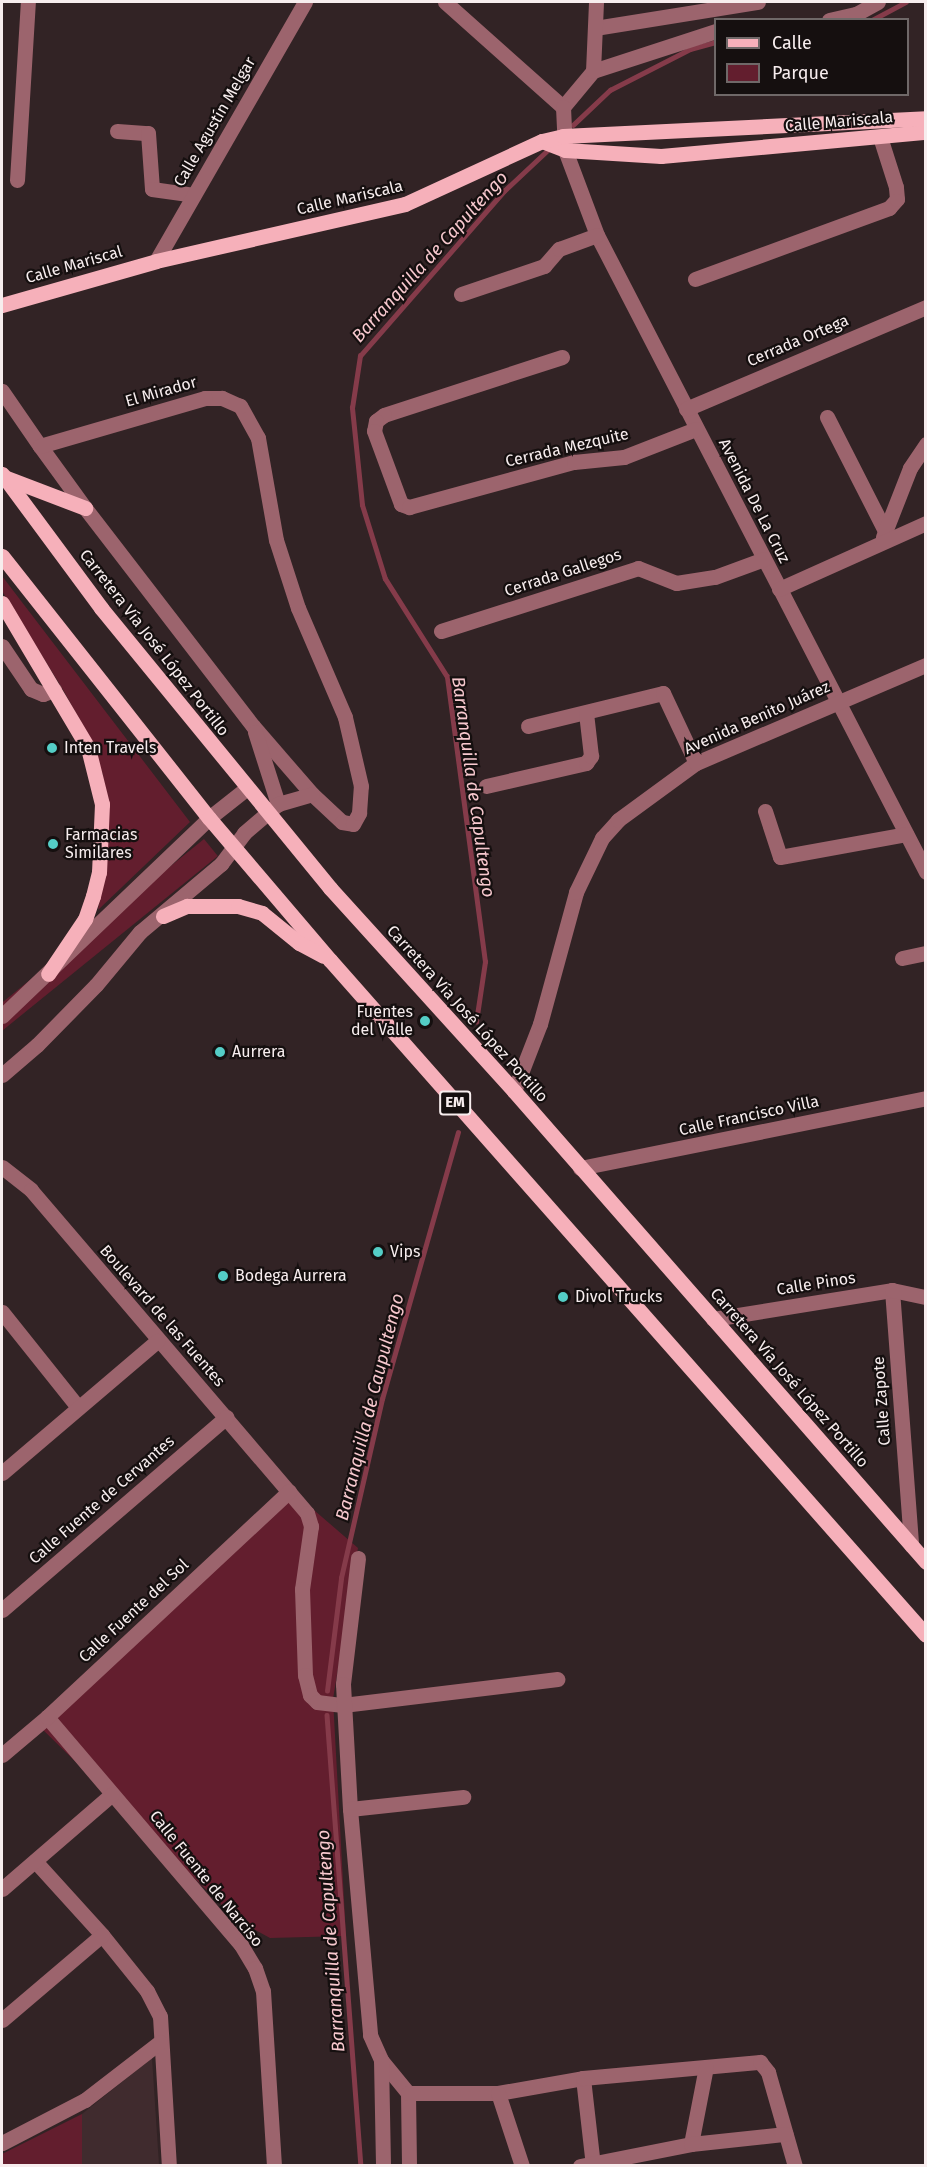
<!DOCTYPE html>
<meta charset="utf-8">
<style>
body{margin:0}
#map{position:relative;width:927px;height:2167px;overflow:hidden;background:#322325;font-family:"Fira Sans",sans-serif}
div>[style]{position:absolute}
.built>*{inset:0;background:#402b2e}
.green>*{inset:0;background:#631e2e;transform-origin:0 0}
.stream>*{height:4.5px;margin:-2.25px;padding:0 2.25px;transform-origin:2.25px;border-radius:2.25px;background:#853b4a}
.minor>*{height:15px;margin:-7.5px;padding:0 7.5px;transform-origin:7.5px;border-radius:7.5px;background:#9c646d}
.major>*{height:15px;margin:-7.5px;padding:0 7.5px;transform-origin:7.5px;border-radius:7.5px;background:#f6b0ba}
.dots>*{width:16px;height:16px;translate:-50% -50%;box-sizing:border-box;border:3px solid #150f0f;border-radius:50%}
span{translate:-50% -50%;white-space:nowrap;text-align:center;line-height:1.15;-webkit-text-stroke:4.5px #150f0f;paint-order:stroke}
.shield-label span{padding:2px 4px;background:#150f0f;border:2px solid;border-radius:4px;-webkit-text-stroke-width:0}
.shield-label{font-size:15px;color:#f7edee;font-weight:700}
.street-label{font-size:16px;color:#f7edee}
.poi-label{font-size:16px;color:#f7edee}
.left{translate:0 -50%;text-align:left}
.right{translate:-100% -50%;text-align:right}
.water-label{font-size:18px;color:#f7c8ce;font-style:italic}
.frame{position:absolute;inset:0;border:3px solid #f7edee;pointer-events:none}
.legend{position:absolute;left:714px;top:18px;width:195px;height:78px;box-sizing:border-box;background:#150f0f;border:2px solid #6f6868;margin:0;padding:8px 10px;list-style:none;font-size:18px;color:#f7edee}
.legend li{display:flex;align-items:center;gap:12px;height:30px}
.legend b{width:30px;border:2px solid #6f6868}
</style>
<div id="map">
<div class="built">
<i style="clip-path:polygon(152px 2058px,159px 2165px,82px 2166px,82px 2114px)"></i>
</div>
<div class="green">
<i style="clip-path:polygon(2px 576px,190px 822px,98px 910px,103px 875px,103px 775px,86px 731px,62px 688px,2px 591px)"></i>
<i style="left:204px;top:839px;width:22px;height:277px;rotate:51deg"></i>
<i style="clip-path:polygon(293px 1492px,358px 1548px,333px 1699px,346px 1936px,270px 1938px,237px 1920px,37px 1724px)"></i>
<i style="clip-path:polygon(82px 2114px,82px 2165px,2px 2165px,2px 2154px)"></i>
</div>
<div class="stream">
<i style="left:872px;top:20px;width:38px;rotate:-28deg"></i>
<i style="left:573px;top:125px;width:51px;rotate:-43.4deg"></i>
<i style="left:610px;top:90px;width:90px;rotate:-27.1deg"></i>
<i style="left:690px;top:49px;width:27px;rotate:-15deg"></i>
<i style="left:476px;top:1022px;width:61px;rotate:-81.5deg"></i>
<i style="left:485px;top:962px;width:288px;rotate:-97.6deg"></i>
<i style="left:447px;top:677px;width:116px;rotate:-122.3deg"></i>
<i style="left:385px;top:579px;width:77px;rotate:-107.3deg"></i>
<i style="left:362px;top:505px;width:98px;rotate:-95.9deg"></i>
<i style="left:352px;top:408px;width:53px;rotate:-81.3deg"></i>
<i style="left:360px;top:356px;width:219px;rotate:-48.9deg"></i>
<i style="left:504px;top:191px;width:63px;rotate:-43.1deg"></i>
<i style="left:327px;top:1691px;width:114px;rotate:-82.9deg"></i>
<i style="left:341px;top:1578px;width:184px;rotate:-77.1deg"></i>
<i style="left:382px;top:1399px;width:277px;rotate:-74.1deg"></i>
<i style="left:327px;top:1715px;width:452px;rotate:85.7deg"></i>
</div>
<div class="minor">
<i style="left:445px;top:2px;width:158px;rotate:41.7deg"></i>
<i style="left:829px;top:20px;width:28px;rotate:-13deg"></i>
<i style="left:856px;top:14px;width:25px;rotate:-29deg"></i>
<i style="left:595px;top:28px;width:165px;rotate:-9.1deg"></i>
<i style="left:716px;top:31px;width:129px;rotate:162deg"></i>
<i style="left:593px;top:71px;width:47px;rotate:129.8deg"></i>
<i style="left:563px;top:107px;width:43px;rotate:87.3deg"></i>
<i style="left:565px;top:150px;width:91px;rotate:69.4deg"></i>
<i style="left:597px;top:235px;width:717px;rotate:62.68deg"></i>
<i style="left:593px;top:71px;width:69px;rotate:-87.5deg"></i>
<i style="left:117px;top:131px;width:31px;rotate:4deg"></i>
<i style="left:148px;top:133px;width:56px;rotate:85.9deg"></i>
<i style="left:152px;top:189px;width:42px;rotate:8.1deg"></i>
<i style="left:17px;top:180px;width:178px;rotate:-86.5deg"></i>
<i style="left:156px;top:261px;width:299px;rotate:-60.1deg"></i>
<i style="left:695px;top:279px;width:207px;rotate:-20.1deg"></i>
<i style="left:889px;top:208px;width:12px;rotate:-48deg"></i>
<i style="left:897px;top:199px;width:12px;rotate:-95deg"></i>
<i style="left:896px;top:187px;width:52px;rotate:-107.7deg"></i>
<i style="left:461px;top:294px;width:88px;rotate:-18.6deg"></i>
<i style="left:544px;top:266px;width:23px;rotate:-49deg"></i>
<i style="left:559px;top:249px;width:40px;rotate:-20.2deg"></i>
<i style="left:562px;top:357px;width:187px;rotate:162deg"></i>
<i style="left:384px;top:415px;width:10px;rotate:143deg"></i>
<i style="left:376px;top:421px;width:10px;rotate:101deg"></i>
<i style="left:374px;top:431px;width:78px;rotate:69.7deg"></i>
<i style="left:401px;top:504px;width:9px;rotate:21deg"></i>
<i style="left:409px;top:507px;width:171px;rotate:-15.3deg"></i>
<i style="left:574px;top:462px;width:50px;rotate:-5.7deg"></i>
<i style="left:624px;top:457px;width:77px;rotate:-21.3deg"></i>
<i style="left:2px;top:391px;width:67px;rotate:55.4deg"></i>
<i style="left:40px;top:446px;width:77px;rotate:54deg"></i>
<i style="left:85px;top:508px;width:275px;rotate:52.4deg"></i>
<i style="left:253px;top:726px;width:90px;rotate:49.1deg"></i>
<i style="left:312px;top:794px;width:41px;rotate:43deg"></i>
<i style="left:342px;top:822px;width:11px;rotate:10deg"></i>
<i style="left:353px;top:824px;width:13px;rotate:-61deg"></i>
<i style="left:359px;top:813px;width:27px;rotate:-86deg"></i>
<i style="left:361px;top:786px;width:71px;rotate:-103.1deg"></i>
<i style="left:345px;top:717px;width:119px;rotate:-113.3deg"></i>
<i style="left:298px;top:608px;width:71px;rotate:-107.9deg"></i>
<i style="left:276px;top:540px;width:104px;rotate:-100deg"></i>
<i style="left:258px;top:438px;width:37px;rotate:-119deg"></i>
<i style="left:240px;top:406px;width:20px;rotate:-156deg"></i>
<i style="left:222px;top:398px;width:17px;rotate:180deg"></i>
<i style="left:205px;top:398px;width:172px;rotate:163.8deg"></i>
<i style="left:686px;top:409px;width:261px;rotate:-23deg"></i>
<i style="left:827px;top:417px;width:126px;rotate:63deg"></i>
<i style="left:883px;top:537px;width:74px;rotate:-68.6deg"></i>
<i style="left:910px;top:468px;width:29px;rotate:-56deg"></i>
<i style="left:779px;top:589px;width:161px;rotate:-24.2deg"></i>
<i style="left:441px;top:631px;width:207px;rotate:-17.7deg"></i>
<i style="left:638px;top:568px;width:41px;rotate:21.5deg"></i>
<i style="left:676px;top:583px;width:39px;rotate:-9deg"></i>
<i style="left:715px;top:577px;width:52px;rotate:-20.2deg"></i>
<i style="left:2px;top:646px;width:52px;rotate:56deg"></i>
<i style="left:31px;top:689px;width:13px;rotate:23deg"></i>
<i style="left:43px;top:694px;width:12px;rotate:-20deg"></i>
<i style="left:528px;top:726px;width:139px;rotate:-13.7deg"></i>
<i style="left:663px;top:693px;width:77px;rotate:64.8deg"></i>
<i style="left:255px;top:732px;width:76px;rotate:72.3deg"></i>
<i style="left:486px;top:786px;width:103px;rotate:-13deg"></i>
<i style="left:586px;top:763px;width:9px;rotate:-54deg"></i>
<i style="left:591px;top:756px;width:43px;rotate:-96.6deg"></i>
<i style="left:765px;top:811px;width:48px;rotate:71.9deg"></i>
<i style="left:780px;top:857px;width:128px;rotate:-10.3deg"></i>
<i style="left:902px;top:958px;width:25px;rotate:-12deg"></i>
<i style="left:2px;top:1016px;width:286px;rotate:-43.7deg"></i>
<i style="left:209px;top:818px;width:48px;rotate:-38.3deg"></i>
<i style="left:2px;top:1075px;width:46px;rotate:-40.6deg"></i>
<i style="left:37px;top:1045px;width:84px;rotate:-45.5deg"></i>
<i style="left:96px;top:985px;width:69px;rotate:-50.3deg"></i>
<i style="left:140px;top:932px;width:106px;rotate:-40deg"></i>
<i style="left:221px;top:864px;width:39px;rotate:-53deg"></i>
<i style="left:244px;top:833px;width:45px;rotate:-40.5deg"></i>
<i style="left:278px;top:804px;width:35px;rotate:-16deg"></i>
<i style="left:514px;top:1091px;width:72px;rotate:-68.8deg"></i>
<i style="left:540px;top:1024px;width:137px;rotate:-74.7deg"></i>
<i style="left:576px;top:892px;width:60px;rotate:-64.3deg"></i>
<i style="left:602px;top:838px;width:24px;rotate:-48deg"></i>
<i style="left:618px;top:820px;width:97px;rotate:-36.2deg"></i>
<i style="left:696px;top:763px;width:250px;rotate:-23.1deg"></i>
<i style="left:2px;top:1167px;width:37px;rotate:38deg"></i>
<i style="left:31px;top:1190px;width:425px;rotate:49.5deg"></i>
<i style="left:307px;top:1513px;width:14px;rotate:73deg"></i>
<i style="left:311px;top:1526px;width:64px;rotate:98.1deg"></i>
<i style="left:302px;top:1589px;width:86px;rotate:88deg"></i>
<i style="left:305px;top:1675px;width:21px;rotate:76deg"></i>
<i style="left:310px;top:1695px;width:10px;rotate:45deg"></i>
<i style="left:317px;top:1702px;width:26px;rotate:7deg"></i>
<i style="left:343px;top:1705px;width:216px;rotate:-6.9deg"></i>
<i style="left:580px;top:1168px;width:353px;rotate:-11.4deg"></i>
<i style="left:892px;top:1290px;width:256px;rotate:85.7deg"></i>
<i style="left:2px;top:1312px;width:120px;rotate:51.4deg"></i>
<i style="left:713px;top:1319px;width:181px;rotate:-9.2deg"></i>
<i style="left:892px;top:1290px;width:35px;rotate:12deg"></i>
<i style="left:2px;top:1473px;width:204px;rotate:-40.4deg"></i>
<i style="left:358px;top:1558px;width:127px;rotate:96.8deg"></i>
<i style="left:343px;top:1684px;width:125px;rotate:86.8deg"></i>
<i style="left:350px;top:1809px;width:227px;rotate:84.9deg"></i>
<i style="left:370px;top:2035px;width:27px;rotate:66deg"></i>
<i style="left:381px;top:2060px;width:43px;rotate:50.7deg"></i>
<i style="left:408px;top:2093px;width:73px;rotate:89.2deg"></i>
<i style="left:2px;top:1610px;width:296px;rotate:-40.7deg"></i>
<i style="left:47px;top:1717px;width:299px;rotate:49.6deg"></i>
<i style="left:241px;top:1945px;width:27px;rotate:59deg"></i>
<i style="left:255px;top:1968px;width:24px;rotate:71deg"></i>
<i style="left:263px;top:1991px;width:175px;rotate:86.4deg"></i>
<i style="left:2px;top:1755px;width:59px;rotate:-40.2deg"></i>
<i style="left:47px;top:1717px;width:331px;rotate:-43deg"></i>
<i style="left:350px;top:1809px;width:114px;rotate:-6.1deg"></i>
<i style="left:35px;top:1861px;width:100px;rotate:47.8deg"></i>
<i style="left:102px;top:1935px;width:72px;rotate:51.2deg"></i>
<i style="left:147px;top:1991px;width:28px;rotate:63deg"></i>
<i style="left:160px;top:2016px;width:150px;rotate:86.6deg"></i>
<i style="left:2px;top:1889px;width:145px;rotate:-40.8deg"></i>
<i style="left:2px;top:2020px;width:131px;rotate:-40.4deg"></i>
<i style="left:381px;top:2060px;width:106px;rotate:88.9deg"></i>
<i style="left:583px;top:2078px;width:89px;rotate:83.5deg"></i>
<i style="left:408px;top:2093px;width:90px"></i>
<i style="left:498px;top:2093px;width:86px;rotate:-10deg"></i>
<i style="left:583px;top:2078px;width:178px;rotate:-5.2deg"></i>
<i style="left:760px;top:2062px;width:13px;rotate:51deg"></i>
<i style="left:768px;top:2072px;width:98px;rotate:74deg"></i>
<i style="left:498px;top:2093px;width:77px;rotate:71.8deg"></i>
<i style="left:2px;top:2143px;width:93px;rotate:-27.4deg"></i>
<i style="left:85px;top:2100px;width:95px;rotate:-37.7deg"></i>
<i style="left:691px;top:2144px;width:78px;rotate:-79deg"></i>
<i style="left:580px;top:2166px;width:113px;rotate:-11.2deg"></i>
<i style="left:691px;top:2144px;width:95px;rotate:-6.1deg"></i>
</div>
<div class="major">
<i style="left:542px;top:141px;width:25px;rotate:21deg"></i>
<i style="left:565px;top:150px;width:96px;rotate:3.6deg"></i>
<i style="left:661px;top:156px;width:266px;rotate:-5.2deg"></i>
<i style="left:2px;top:305px;width:160px;rotate:-15.9deg"></i>
<i style="left:156px;top:261px;width:255px;rotate:-12.9deg"></i>
<i style="left:405px;top:204px;width:151px;rotate:-24.7deg"></i>
<i style="left:542px;top:141px;width:22px;rotate:-13deg"></i>
<i style="left:563px;top:136px;width:363px;rotate:-2.8deg"></i>
<i style="left:2px;top:474px;width:167px;rotate:53.5deg"></i>
<i style="left:101px;top:608px;width:362px;rotate:50.7deg"></i>
<i style="left:330px;top:888px;width:274px;rotate:47.8deg"></i>
<i style="left:514px;top:1091px;width:626px;rotate:48.82deg"></i>
<i style="left:4px;top:477px;width:87px;rotate:20.9deg"></i>
<i style="left:2px;top:556px;width:334px;rotate:51.7deg"></i>
<i style="left:209px;top:818px;width:187px;rotate:49.6deg"></i>
<i style="left:330px;top:960px;width:900px;rotate:48.56deg"></i>
<i style="left:2px;top:603px;width:169px;rotate:59.3deg"></i>
<i style="left:88px;top:748px;width:58px;rotate:76deg"></i>
<i style="left:102px;top:804px;width:68px;rotate:92.5deg"></i>
<i style="left:99px;top:872px;width:25px;rotate:104deg"></i>
<i style="left:93px;top:896px;width:24px;rotate:109deg"></i>
<i style="left:85px;top:919px;width:66px;rotate:123.9deg"></i>
<i style="left:163px;top:916px;width:26px;rotate:-23deg"></i>
<i style="left:187px;top:906px;width:51px"></i>
<i style="left:238px;top:906px;width:25px;rotate:16deg"></i>
<i style="left:262px;top:913px;width:48px;rotate:39deg"></i>
<i style="left:299px;top:943px;width:27px;rotate:28deg"></i>
</div>
<div class="dots">
<i style="left:52px;top:748px;background:#54cdc6"></i>
<i style="left:53px;top:844px;background:#54cdc6"></i>
<i style="left:425px;top:1021px;background:#54cdc6"></i>
<i style="left:220px;top:1052px;background:#54cdc6"></i>
<i style="left:378px;top:1252px;background:#54cdc6"></i>
<i style="left:223px;top:1276px;background:#54cdc6"></i>
<i style="left:563px;top:1297px;background:#54cdc6"></i>
</div>
<div class="shield-label">
<span style="left:455px;top:1103px">EM</span>
</div>
<div class="street-label">
<span style="left:215px;top:122px;rotate:-60deg">Calle Agustín Melgar</span>
<span style="left:839px;top:122px;rotate:-5deg">Calle Mariscala</span>
<span style="left:350px;top:198px;rotate:-13deg">Calle Mariscala</span>
<span style="left:74px;top:265px;rotate:-16deg">Calle Mariscal</span>
<span style="left:798px;top:341px;rotate:-23deg">Cerrada Ortega</span>
<span style="left:161px;top:392px;rotate:-16deg">El Mirador</span>
<span style="left:567px;top:448px;rotate:-13deg">Cerrada Mezquite</span>
<span style="left:754px;top:501px;rotate:63deg">Avenida De La Cruz</span>
<span style="left:563px;top:573px;rotate:-18deg">Cerrada Gallegos</span>
<span style="left:154px;top:643px;rotate:52deg">Carretera Vía José López Portillo</span>
<span style="left:757px;top:718px;rotate:-24deg">Avenida Benito Juárez</span>
<span style="left:467px;top:1014px;rotate:48deg">Carretera Vía José López Portillo</span>
<span style="left:749px;top:1116px;rotate:-12deg">Calle Francisco Villa</span>
<span style="left:816px;top:1284px;rotate:-9deg">Calle Pinos</span>
<span style="left:162px;top:1316px;rotate:49deg">Boulevard de las Fuentes</span>
<span style="left:789px;top:1378px;rotate:49deg">Carretera Vía José López Portillo</span>
<span style="left:882px;top:1401px;rotate:-94deg">Calle Zapote</span>
<span style="left:102px;top:1500px;rotate:-41deg">Calle Fuente de Cervantes</span>
<span style="left:134px;top:1611px;rotate:-43deg">Calle Fuente del Sol</span>
<span style="left:206px;top:1879px;rotate:51deg">Calle Fuente de Narciso</span>
</div>
<div class="poi-label">
<span class="left" style="left:64px;top:748px">Inten Travels</span>
<span class="left" style="left:65px;top:844px">Farmacias<br>Similares</span>
<span class="right" style="left:413px;top:1021px">Fuentes<br>del Valle</span>
<span class="left" style="left:232px;top:1052px">Aurrera</span>
<span class="left" style="left:390px;top:1252px">Vips</span>
<span class="left" style="left:235px;top:1276px">Bodega Aurrera</span>
<span class="left" style="left:575px;top:1297px">Divol Trucks</span>
</div>
<div class="water-label">
<span style="left:430px;top:257px;rotate:-48deg">Barranquilla de Capultengo</span>
<span style="left:473px;top:787px;rotate:82deg">Barranquilla de Capultengo</span>
<span style="left:370px;top:1407px;rotate:-76deg">Barranquilla de Caupultengo</span>
<span style="left:331px;top:1941px;rotate:-94deg">Barranquilla de Capultengo</span>
</div>
<div class="frame"></div>
<ul class="legend">
<li><b style="height:8px;background:#f6b0ba"></b>Calle</li>
<li><b style="height:16px;background:#631e2e"></b>Parque</li>
</ul>
</div>
